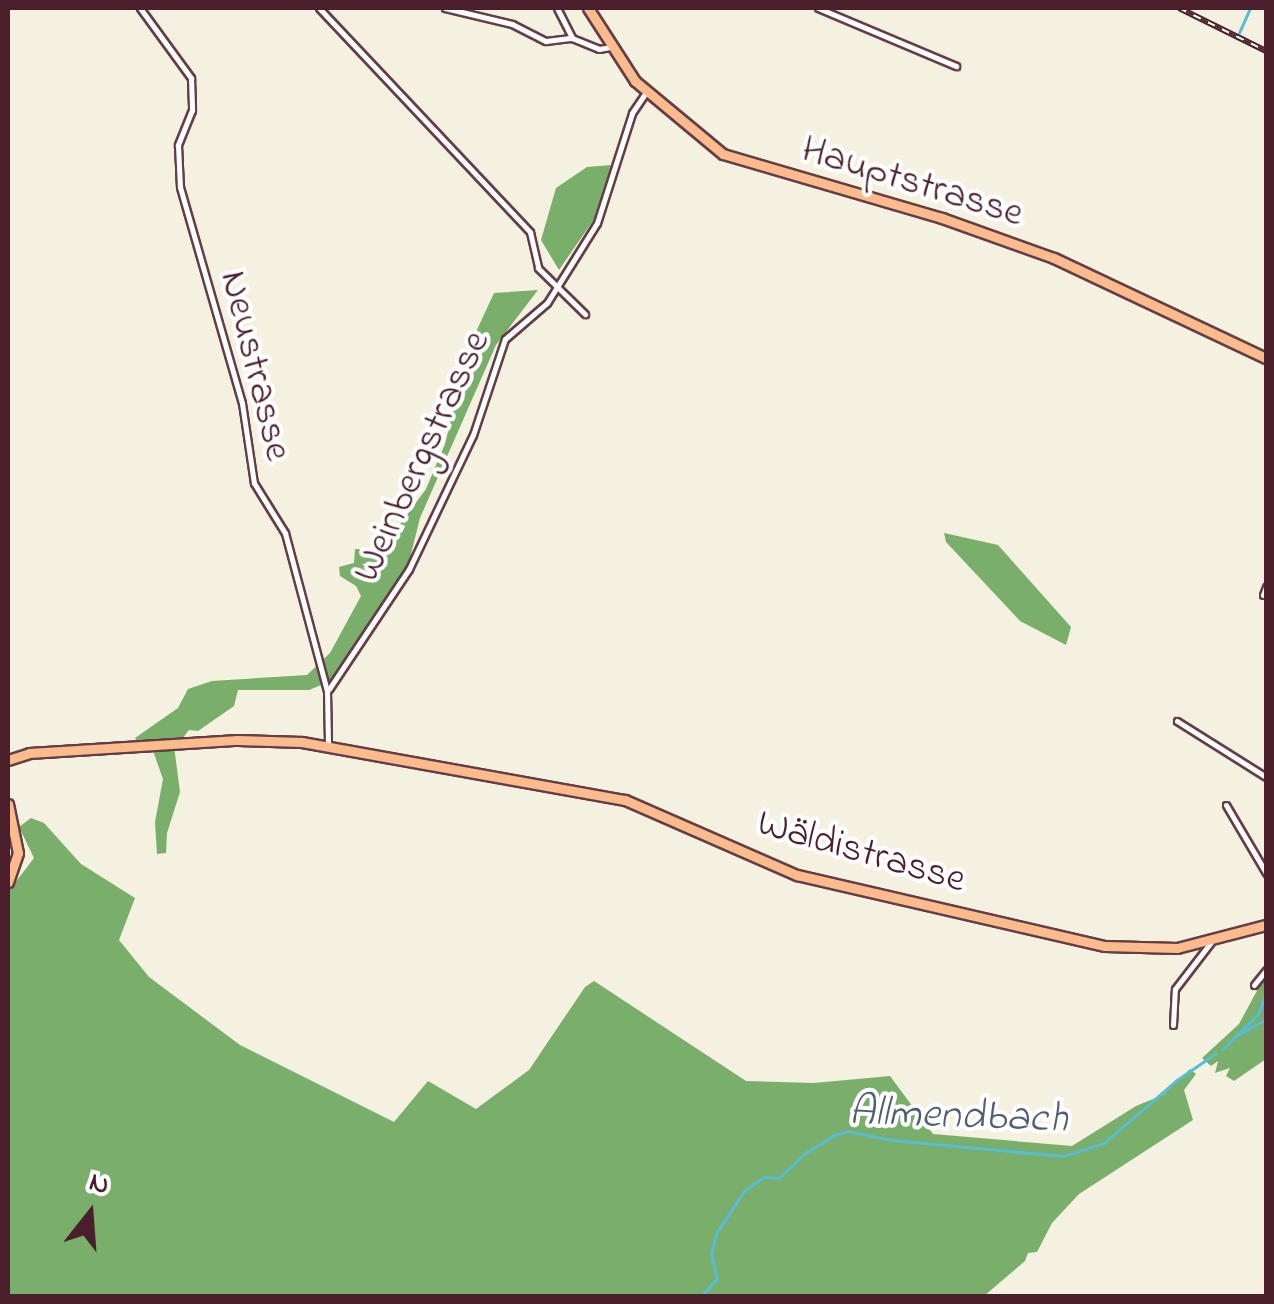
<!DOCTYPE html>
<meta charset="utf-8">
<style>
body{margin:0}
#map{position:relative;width:1274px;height:1304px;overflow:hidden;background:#f5f1e0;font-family:"Indie Flower",sans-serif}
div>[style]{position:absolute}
.forest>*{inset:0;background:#79ae6b}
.stream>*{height:2.5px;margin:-1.25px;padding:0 1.25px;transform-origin:1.25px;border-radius:1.25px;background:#57bed4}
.roads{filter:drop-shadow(2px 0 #643e46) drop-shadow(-2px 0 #643e46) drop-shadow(0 2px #643e46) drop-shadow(0 -2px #643e46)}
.street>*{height:5px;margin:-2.5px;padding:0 2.5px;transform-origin:2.5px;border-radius:2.5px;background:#fff}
.primary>*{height:9px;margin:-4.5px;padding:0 4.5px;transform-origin:4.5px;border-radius:4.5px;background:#fbbb8c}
.rail>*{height:6px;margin-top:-3px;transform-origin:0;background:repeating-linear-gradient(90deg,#fff 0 8px,#4a1f2b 0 16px);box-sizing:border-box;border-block:2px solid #4a1f2b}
span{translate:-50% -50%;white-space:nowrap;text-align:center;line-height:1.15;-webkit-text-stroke:8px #fff;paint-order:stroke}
.street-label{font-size:40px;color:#4a1f2b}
.water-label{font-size:42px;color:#4f5f6f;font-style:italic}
.frame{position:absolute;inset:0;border:10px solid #4a1f2b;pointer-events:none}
.north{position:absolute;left:40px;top:1164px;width:100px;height:100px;-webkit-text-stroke:8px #fff;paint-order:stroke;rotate:17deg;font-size:28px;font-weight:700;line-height:40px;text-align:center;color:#4a1f2b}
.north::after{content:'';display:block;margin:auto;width:35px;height:45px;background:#4a1f2b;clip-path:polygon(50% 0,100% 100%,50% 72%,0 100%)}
</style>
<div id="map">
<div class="forest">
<i style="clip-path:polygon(611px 165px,599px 212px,559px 270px,541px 240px,556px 188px,587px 167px)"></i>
<i style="clip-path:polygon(538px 290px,496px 345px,420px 518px,408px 566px,331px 681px,309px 690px,238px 690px,234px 706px,198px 731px,189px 730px,182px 739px,137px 741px,135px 738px,178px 708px,188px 689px,212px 681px,307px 675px,330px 653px,361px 596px,356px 586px,340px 576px,339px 567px,354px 563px,355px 549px,374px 550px,396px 530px,426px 489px,445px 444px,469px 347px,494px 293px)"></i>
<i style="clip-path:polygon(944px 533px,998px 545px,1071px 627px,1066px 645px,1020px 621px,946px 542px)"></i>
<i style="clip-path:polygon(174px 746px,180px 792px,167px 833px,166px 853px,157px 854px,155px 822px,163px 779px,152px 748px)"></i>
<i style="clip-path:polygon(31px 818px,44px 823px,81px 864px,135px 898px,119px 940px,149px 977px,240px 1045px,394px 1122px,428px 1081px,476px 1109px,529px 1070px,585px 987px,594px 981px,746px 1081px,814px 1083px,890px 1076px,933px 1134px,1072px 1146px,1136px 1106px,1163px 1095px,1190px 1069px,1196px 1074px,1184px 1090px,1193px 1120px,1079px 1194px,1052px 1223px,1037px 1252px,1028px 1253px,1025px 1261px,984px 1296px,8px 1296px,8px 892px,34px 858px,19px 827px)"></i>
<i style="clip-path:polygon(1266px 974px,1266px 1059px,1234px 1081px,1226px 1076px,1230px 1068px,1215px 1073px,1218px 1061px,1211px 1066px,1202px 1058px,1239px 1024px)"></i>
</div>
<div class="stream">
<i style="left:1239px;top:33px;width:27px;rotate:-66deg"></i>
<i style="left:1234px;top:1037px;width:37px;rotate:-29deg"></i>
<i style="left:1222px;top:1050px;width:51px;rotate:-45deg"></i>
<i style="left:1258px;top:1014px;width:19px;rotate:-69deg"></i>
<i style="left:701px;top:1296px;width:23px;rotate:-47deg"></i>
<i style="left:717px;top:1279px;width:26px;rotate:-103deg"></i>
<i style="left:711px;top:1254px;width:23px;rotate:-75deg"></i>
<i style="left:717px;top:1232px;width:49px;rotate:-56.6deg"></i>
<i style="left:744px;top:1191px;width:24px;rotate:-35deg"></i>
<i style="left:764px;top:1177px;width:15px;rotate:4deg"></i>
<i style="left:779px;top:1178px;width:35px;rotate:-44deg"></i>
<i style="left:804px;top:1154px;width:36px;rotate:-32deg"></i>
<i style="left:835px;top:1135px;width:13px;rotate:-18deg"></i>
<i style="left:847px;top:1131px;width:46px;rotate:11.3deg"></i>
<i style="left:892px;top:1140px;width:172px;rotate:5.3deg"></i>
<i style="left:1063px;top:1156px;width:43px;rotate:-17.6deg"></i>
<i style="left:1104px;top:1143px;width:96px;rotate:-40.8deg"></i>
<i style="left:1177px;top:1080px;width:47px;rotate:-34.7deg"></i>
</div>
<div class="roads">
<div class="street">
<i style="left:140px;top:8px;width:87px;rotate:53.9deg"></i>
<i style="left:191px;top:78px;width:32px;rotate:88deg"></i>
<i style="left:192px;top:110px;width:38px;rotate:112deg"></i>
<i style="left:178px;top:145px;width:42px;rotate:87.3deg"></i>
<i style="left:180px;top:187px;width:225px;rotate:74deg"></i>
<i style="left:242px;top:403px;width:81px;rotate:81.5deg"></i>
<i style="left:254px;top:483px;width:59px;rotate:58.2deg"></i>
<i style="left:285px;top:533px;width:163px;rotate:75.1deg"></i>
<i style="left:327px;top:691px;width:54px;rotate:88.9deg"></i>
<i style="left:319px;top:8px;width:308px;rotate:46.7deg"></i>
<i style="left:530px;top:232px;width:37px;rotate:77deg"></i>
<i style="left:538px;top:268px;width:66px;rotate:44.4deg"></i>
<i style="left:445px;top:8px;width:69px;rotate:13.4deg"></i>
<i style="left:512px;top:24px;width:38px;rotate:27deg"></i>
<i style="left:546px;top:41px;width:26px;rotate:-7deg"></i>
<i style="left:572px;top:38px;width:29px;rotate:22deg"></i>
<i style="left:599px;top:49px;width:11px;rotate:-10deg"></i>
<i style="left:557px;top:8px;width:34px;rotate:63deg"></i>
<i style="left:818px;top:8px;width:150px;rotate:22.8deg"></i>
<i style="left:1263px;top:595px;width:9px;rotate:-69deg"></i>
<i style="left:329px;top:689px;width:144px;rotate:-56.3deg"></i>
<i style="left:409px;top:569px;width:148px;rotate:-64.5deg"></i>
<i style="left:473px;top:435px;width:101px;rotate:-71.6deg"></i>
<i style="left:505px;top:339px;width:55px;rotate:-40.6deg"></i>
<i style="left:547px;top:303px;width:94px;rotate:-58deg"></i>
<i style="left:597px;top:223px;width:115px;rotate:-72.3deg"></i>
<i style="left:632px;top:113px;width:27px;rotate:-56deg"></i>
<i style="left:1177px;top:721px;width:105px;rotate:32.2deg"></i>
<i style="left:1226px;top:805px;width:79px;rotate:59.5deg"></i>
<i style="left:1254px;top:985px;width:19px;rotate:-51deg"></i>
<i style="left:1173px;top:1025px;width:36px;rotate:-87deg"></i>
<i style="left:1175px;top:989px;width:59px;rotate:-52.5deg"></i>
</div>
<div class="primary">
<i style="left:588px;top:8px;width:87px;rotate:57.2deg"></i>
<i style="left:635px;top:81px;width:114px;rotate:39.7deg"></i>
<i style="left:723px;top:154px;width:228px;rotate:16.3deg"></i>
<i style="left:942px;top:218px;width:119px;rotate:19.7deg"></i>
<i style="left:1054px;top:258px;width:234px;rotate:25.3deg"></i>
<i style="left:8px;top:760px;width:22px;rotate:-18deg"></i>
<i style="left:29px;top:753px;width:209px;rotate:-3.6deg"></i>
<i style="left:238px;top:740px;width:64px;rotate:1.8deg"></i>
<i style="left:302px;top:742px;width:328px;rotate:10.2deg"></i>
<i style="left:625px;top:800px;width:188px;rotate:23.6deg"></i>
<i style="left:797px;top:875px;width:316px;rotate:13deg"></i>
<i style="left:1105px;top:946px;width:72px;rotate:1.6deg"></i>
<i style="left:1177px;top:948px;width:92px;rotate:-14.5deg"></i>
<i style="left:8px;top:804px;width:50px;rotate:78.5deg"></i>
<i style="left:18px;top:853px;width:31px;rotate:109deg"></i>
</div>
</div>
<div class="rail">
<i style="left:1179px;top:8px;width:97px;rotate:26.3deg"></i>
</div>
<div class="street-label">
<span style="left:912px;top:183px;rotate:17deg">Hauptstrasse</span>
<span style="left:254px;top:366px;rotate:76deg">Neustrasse</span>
<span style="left:423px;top:457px;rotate:-65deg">Weinbergstrasse</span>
<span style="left:861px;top:853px;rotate:16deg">Wäldistrasse</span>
</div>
<div class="water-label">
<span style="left:958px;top:1117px;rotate:2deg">Allmendbach</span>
</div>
<div class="frame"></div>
<div class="north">N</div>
</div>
